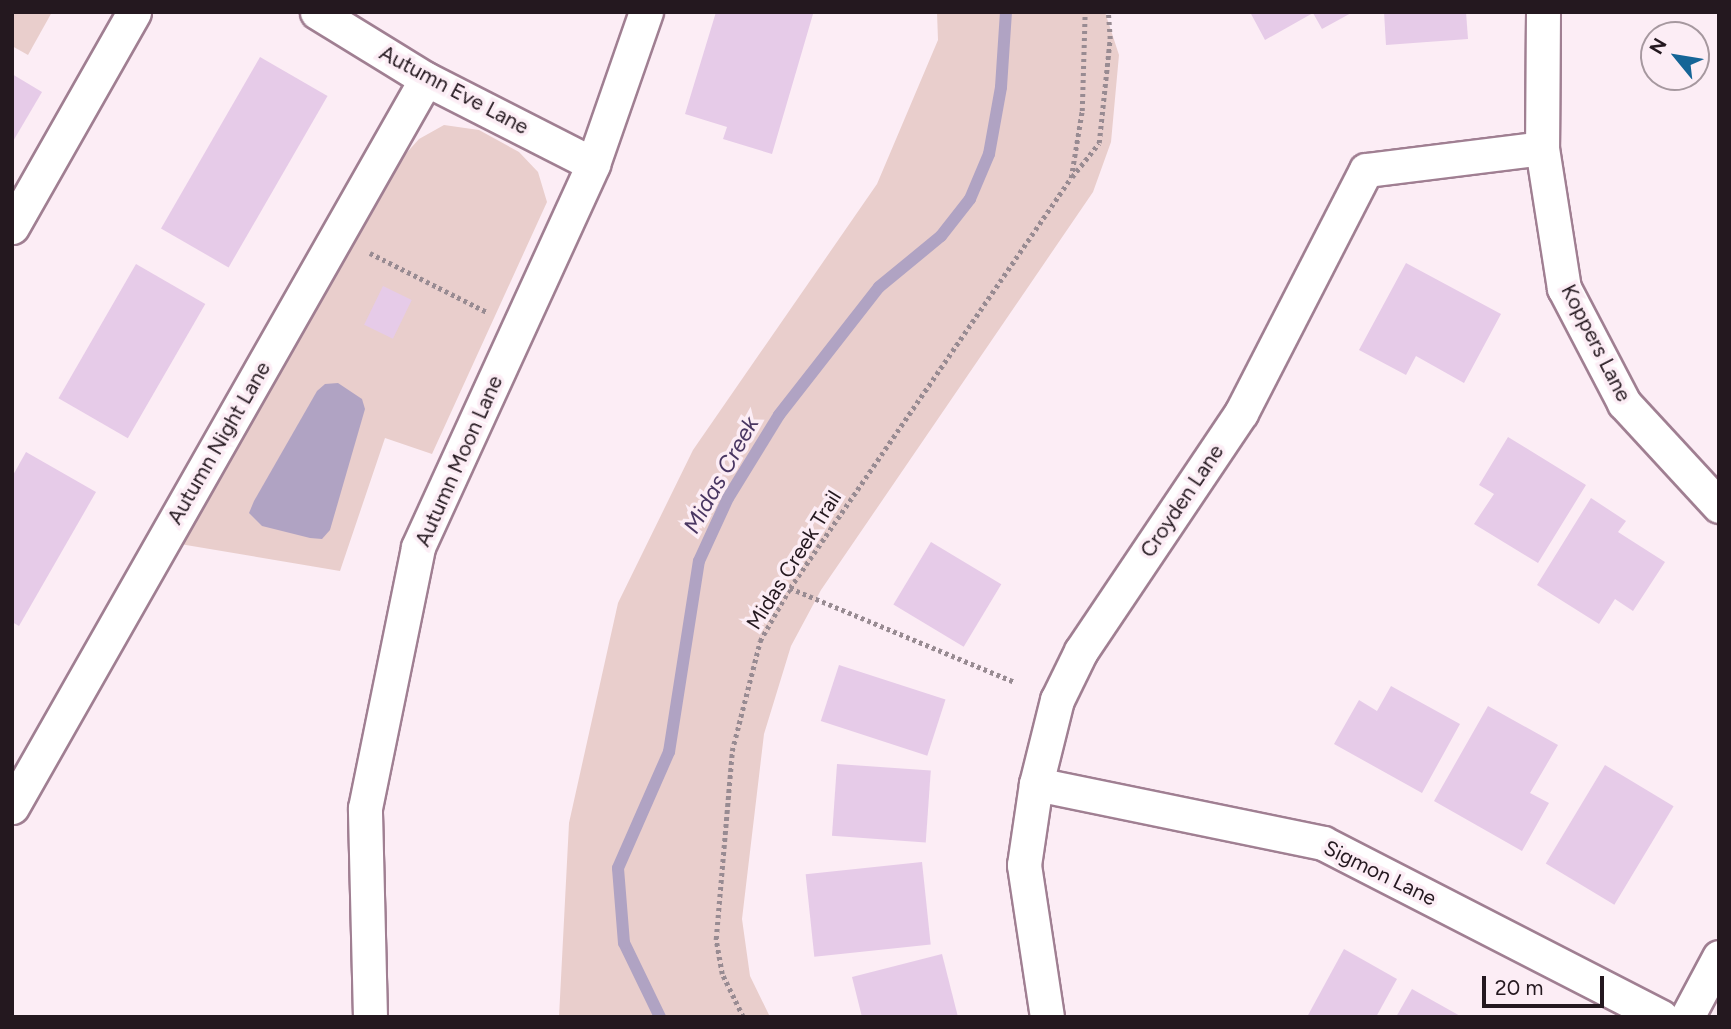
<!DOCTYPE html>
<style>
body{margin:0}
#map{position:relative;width:1731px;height:1029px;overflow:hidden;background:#fcedf5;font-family:Figtree,sans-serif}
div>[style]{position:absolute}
.green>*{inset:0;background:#e9cecc}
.water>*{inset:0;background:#b0a3c3}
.stream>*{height:12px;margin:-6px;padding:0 6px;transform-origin:6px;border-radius:6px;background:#b0a3c3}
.building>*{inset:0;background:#e6cbe8;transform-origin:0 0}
.path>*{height:4.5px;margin-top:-2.25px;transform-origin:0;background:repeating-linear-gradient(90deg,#988b92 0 3.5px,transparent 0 7px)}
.roads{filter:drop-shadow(2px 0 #a07f92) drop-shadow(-2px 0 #a07f92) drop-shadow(0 2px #a07f92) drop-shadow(0 -2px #a07f92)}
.minor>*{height:33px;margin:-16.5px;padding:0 16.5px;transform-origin:16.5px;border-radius:16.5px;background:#fff}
span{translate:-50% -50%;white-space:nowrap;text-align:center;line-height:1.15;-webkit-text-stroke:7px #fcedf5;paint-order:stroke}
.street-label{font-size:21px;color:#24181f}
.water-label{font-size:23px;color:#493662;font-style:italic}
.frame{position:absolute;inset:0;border:14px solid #24181f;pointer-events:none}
.north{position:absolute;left:1640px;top:21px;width:70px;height:70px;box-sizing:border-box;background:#fcedf5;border:2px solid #a6989f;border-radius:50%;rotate:300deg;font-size:19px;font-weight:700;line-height:28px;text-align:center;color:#24181f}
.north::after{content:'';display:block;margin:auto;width:24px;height:32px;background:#156597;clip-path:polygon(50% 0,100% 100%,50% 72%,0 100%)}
.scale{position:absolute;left:1482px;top:976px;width:122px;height:32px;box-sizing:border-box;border:4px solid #24181f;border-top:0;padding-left:9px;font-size:21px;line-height:24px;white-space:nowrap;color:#24181f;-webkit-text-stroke:5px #fcedf5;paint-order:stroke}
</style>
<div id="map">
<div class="green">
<i style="clip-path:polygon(12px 12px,52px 12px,28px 55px,12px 46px)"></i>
<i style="clip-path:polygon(937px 12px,1105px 12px,1119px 55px,1111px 142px,1093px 192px,821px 590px,791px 646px,764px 734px,742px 919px,750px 976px,770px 1017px,559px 1017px,569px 823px,618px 603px,693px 450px,877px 184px,938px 40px)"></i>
<i style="clip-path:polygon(444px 125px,479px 130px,519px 152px,538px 172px,547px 202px,432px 454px,385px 438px,340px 571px,180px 544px,402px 158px,419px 139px)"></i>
</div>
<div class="water">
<i style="clip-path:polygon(338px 383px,362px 399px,365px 409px,330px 530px,322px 539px,310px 538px,262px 526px,249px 513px,254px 501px,317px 391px,325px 384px)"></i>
</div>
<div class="stream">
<i style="left:660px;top:1017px;width:82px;rotate:-115.9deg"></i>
<i style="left:624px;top:943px;width:75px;rotate:-94.6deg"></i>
<i style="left:618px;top:868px;width:127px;rotate:-66.3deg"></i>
<i style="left:669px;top:752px;width:193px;rotate:-81.1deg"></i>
<i style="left:699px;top:561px;width:69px;rotate:-65.3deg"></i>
<i style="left:728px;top:498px;width:97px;rotate:-58.4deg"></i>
<i style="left:779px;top:415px;width:162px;rotate:-52deg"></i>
<i style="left:879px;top:287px;width:80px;rotate:-39.4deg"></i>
<i style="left:941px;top:236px;width:47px;rotate:-51.9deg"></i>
<i style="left:970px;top:199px;width:49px;rotate:-67.1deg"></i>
<i style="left:989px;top:154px;width:68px;rotate:-79.8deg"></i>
<i style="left:1001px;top:87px;width:75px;rotate:-86.2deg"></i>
</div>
<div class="building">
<i style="clip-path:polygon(716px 12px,813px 14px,772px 154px,723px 139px,727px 127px,685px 114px)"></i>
<i style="clip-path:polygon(1250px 12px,1353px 12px,1322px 29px,1313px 13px,1265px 40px)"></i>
<i style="clip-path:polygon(1384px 12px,1466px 12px,1468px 39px,1386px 45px)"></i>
<i style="left:260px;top:57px;width:78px;height:198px;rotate:30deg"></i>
<i style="clip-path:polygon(12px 74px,42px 92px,12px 143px)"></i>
<i style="clip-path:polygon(1406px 263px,1501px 314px,1464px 383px,1416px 356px,1406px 375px,1359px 350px)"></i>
<i style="left:136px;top:264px;width:80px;height:155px;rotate:30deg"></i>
<i style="left:383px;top:286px;width:32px;height:43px;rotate:26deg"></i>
<i style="clip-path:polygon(1508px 437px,1586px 485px,1538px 563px,1474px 524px,1494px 494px,1479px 485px)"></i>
<i style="clip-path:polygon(26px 452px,96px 492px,19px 626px,12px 622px,12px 477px)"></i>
<i style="clip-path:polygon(1591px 498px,1626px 521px,1618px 532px,1665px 562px,1633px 611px,1615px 599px,1599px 624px,1537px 585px)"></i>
<i style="left:931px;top:542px;width:82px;height:73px;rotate:31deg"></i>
<i style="left:839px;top:665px;width:112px;height:59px;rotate:18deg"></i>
<i style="clip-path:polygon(1391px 686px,1460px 724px,1422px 793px,1334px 744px,1359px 700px,1377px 711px)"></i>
<i style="clip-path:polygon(1488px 706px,1558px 745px,1530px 793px,1549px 803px,1522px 851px,1434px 801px)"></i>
<i style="left:837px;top:764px;width:94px;height:72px;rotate:4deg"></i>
<i style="left:1605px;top:765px;width:80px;height:115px;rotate:31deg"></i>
<i style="left:922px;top:862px;width:83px;height:117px;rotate:84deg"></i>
<i style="clip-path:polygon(1344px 949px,1397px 979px,1376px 1017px,1307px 1017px)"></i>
<i style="clip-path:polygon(942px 954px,958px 1017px,862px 1017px,852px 977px)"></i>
<i style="clip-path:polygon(1412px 989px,1462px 1017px,1396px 1017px)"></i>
</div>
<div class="path">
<i style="left:1072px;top:177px;width:43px;rotate:-51.5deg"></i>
<i style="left:1099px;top:143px;width:105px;rotate:-84deg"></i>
<i style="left:1110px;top:39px;width:27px;rotate:-94deg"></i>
<i style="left:370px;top:253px;width:131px;rotate:26.8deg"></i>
<i style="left:790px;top:588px;width:244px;rotate:22.7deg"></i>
<i style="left:743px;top:1017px;width:48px;rotate:-116deg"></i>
<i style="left:722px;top:974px;width:36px;rotate:-100deg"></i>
<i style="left:716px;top:939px;width:189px;rotate:-85.1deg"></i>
<i style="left:732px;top:751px;width:114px;rotate:-75.7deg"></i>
<i style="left:760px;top:641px;width:61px;rotate:-60.5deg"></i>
<i style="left:790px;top:588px;width:497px;rotate:-55.6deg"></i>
<i style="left:1071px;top:178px;width:68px;rotate:-80.7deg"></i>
<i style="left:1082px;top:111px;width:99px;rotate:-88.3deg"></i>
</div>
<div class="roads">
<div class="minor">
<i style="left:317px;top:12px;width:128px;rotate:31.6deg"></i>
<i style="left:426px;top:79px;width:187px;rotate:27deg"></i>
<i style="left:1543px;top:12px;width:136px;rotate:90.4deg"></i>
<i style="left:1542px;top:148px;width:142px;rotate:81.1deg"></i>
<i style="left:1564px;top:288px;width:130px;rotate:62.4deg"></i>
<i style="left:1624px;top:403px;width:140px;rotate:47.3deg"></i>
<i style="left:12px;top:227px;width:247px;rotate:-60.4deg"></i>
<i style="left:1036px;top:784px;width:293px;rotate:11.6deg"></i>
<i style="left:1323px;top:843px;width:380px;rotate:27.2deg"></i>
<i style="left:12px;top:807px;width:837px;rotate:-60.37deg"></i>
<i style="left:370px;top:1017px;width:209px;rotate:-91.4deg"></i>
<i style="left:365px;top:808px;width:266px;rotate:-78.5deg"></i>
<i style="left:418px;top:547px;width:421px;rotate:-65.4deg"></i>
<i style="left:593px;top:164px;width:161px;rotate:-70.8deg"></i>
<i style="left:1047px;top:1017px;width:154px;rotate:-98.6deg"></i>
<i style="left:1024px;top:865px;width:82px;rotate:-81.6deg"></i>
<i style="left:1036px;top:784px;width:87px;rotate:-76deg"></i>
<i style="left:1057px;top:700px;width:55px;rotate:-63.9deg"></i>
<i style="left:1081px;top:651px;width:287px;rotate:-56.1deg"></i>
<i style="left:1241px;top:413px;width:273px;rotate:-62.8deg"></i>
<i style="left:1366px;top:170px;width:177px;rotate:-7.1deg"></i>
<i style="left:1687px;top:1017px;width:68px;rotate:-61.9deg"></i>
</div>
</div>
<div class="street-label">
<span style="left:454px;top:90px;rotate:28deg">Autumn Eve Lane</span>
<span style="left:1596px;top:343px;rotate:63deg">Koppers Lane</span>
<span style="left:219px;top:443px;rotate:-60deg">Autumn Night Lane</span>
<span style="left:459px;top:461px;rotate:-66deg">Autumn Moon Lane</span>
<span style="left:1182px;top:501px;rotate:-56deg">Croyden Lane</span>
<span style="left:794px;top:560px;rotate:-58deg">Midas Creek Trail</span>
<span style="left:1380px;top:873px;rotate:26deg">Sigmon Lane</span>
</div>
<div class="water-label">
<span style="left:721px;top:475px;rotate:-61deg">Midas Creek</span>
</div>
<div class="frame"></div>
<div class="north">N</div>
<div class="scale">20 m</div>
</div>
